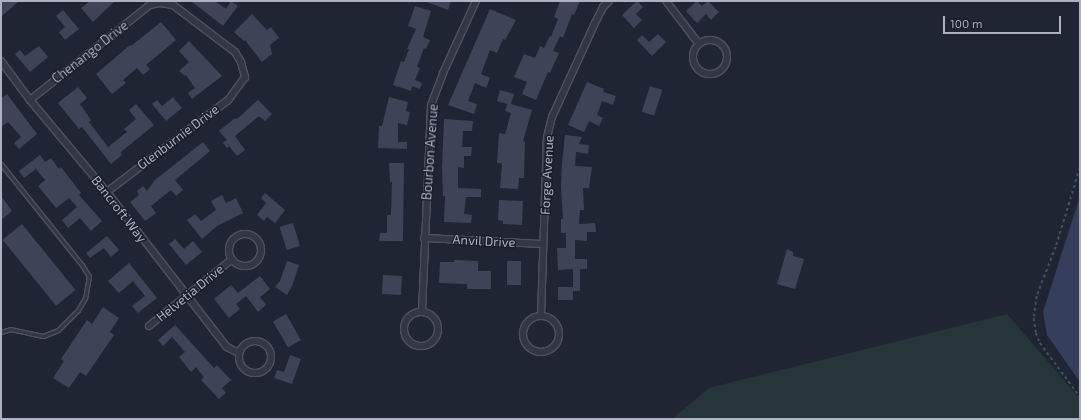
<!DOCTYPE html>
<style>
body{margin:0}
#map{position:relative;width:1081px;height:420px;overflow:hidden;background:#202533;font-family:"Exo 2",sans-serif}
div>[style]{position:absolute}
.green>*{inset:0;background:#263539}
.water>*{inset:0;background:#353e5a}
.building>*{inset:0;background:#3e4456;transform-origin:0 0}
.path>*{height:1.5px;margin-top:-0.75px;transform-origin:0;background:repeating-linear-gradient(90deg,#435156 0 3px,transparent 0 6px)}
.roads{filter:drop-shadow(1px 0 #4e525f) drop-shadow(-1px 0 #4e525f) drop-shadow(0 1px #4e525f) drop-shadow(0 -1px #4e525f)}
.lane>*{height:3px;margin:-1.5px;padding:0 1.5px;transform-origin:1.5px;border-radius:1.5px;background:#333744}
.street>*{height:6px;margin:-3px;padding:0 3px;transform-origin:3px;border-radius:3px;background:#333744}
.street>.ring{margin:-3px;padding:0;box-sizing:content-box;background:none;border:6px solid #333744;border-radius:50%}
span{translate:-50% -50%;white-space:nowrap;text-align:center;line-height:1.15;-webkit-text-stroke:3px #191d29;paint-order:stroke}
.street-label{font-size:13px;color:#adb1c1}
.frame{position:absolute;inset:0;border:2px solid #adb1c1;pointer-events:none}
.scale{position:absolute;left:943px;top:16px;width:118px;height:18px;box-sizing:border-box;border:2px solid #adb1c1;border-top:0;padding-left:5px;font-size:12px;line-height:14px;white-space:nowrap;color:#adb1c1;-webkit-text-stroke:3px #191d29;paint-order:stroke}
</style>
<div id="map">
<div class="green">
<i style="clip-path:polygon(1007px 314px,1080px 399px,1080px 419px,672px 419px,709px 388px)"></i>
</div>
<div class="water">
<i style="clip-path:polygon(1080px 196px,1080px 382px,1047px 335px,1043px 312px)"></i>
</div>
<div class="building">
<i style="clip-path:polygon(1px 1px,19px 1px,1px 17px)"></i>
<i style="clip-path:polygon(90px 1px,115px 1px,93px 22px,81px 8px)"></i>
<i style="clip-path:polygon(191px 1px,215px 1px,226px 9px,231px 1px,238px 6px,223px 26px)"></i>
<i style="clip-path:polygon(424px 1px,451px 1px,448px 10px)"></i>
<i style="clip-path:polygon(560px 1px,580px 1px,574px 15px,572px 14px,563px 38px,560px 36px,553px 51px,559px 53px,550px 73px,548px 72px,536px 100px,522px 94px,527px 82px,514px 77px,524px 54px,535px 58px,540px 46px,544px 48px,550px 36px,551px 37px,558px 19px,554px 17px)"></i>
<i style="clip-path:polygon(637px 1px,643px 7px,636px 14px,642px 20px,634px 28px,622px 15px)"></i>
<i style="clip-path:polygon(697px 1px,702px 6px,708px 1px,719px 12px,711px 20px,706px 14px,697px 23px,686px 11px)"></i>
<i style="clip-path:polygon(415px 6px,431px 11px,423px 37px,430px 40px,426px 49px,424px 48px,417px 67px,420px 68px,415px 80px,422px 83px,420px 89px,412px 86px,411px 91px,393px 85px,401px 61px,404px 62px,409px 49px,407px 49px,416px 29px,408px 26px)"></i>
<i style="clip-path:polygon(490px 9px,516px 20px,505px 40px,503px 39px,497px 53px,490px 50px,481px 74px,490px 78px,486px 88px,475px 83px,468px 101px,477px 104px,474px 114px,448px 105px)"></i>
<i style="clip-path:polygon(63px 10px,79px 29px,65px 40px,59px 32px,65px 27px,56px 16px)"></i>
<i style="clip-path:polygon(252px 14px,267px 30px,271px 27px,279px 38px,270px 45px,272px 54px,262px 62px,245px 40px,244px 41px,234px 32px)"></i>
<i style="clip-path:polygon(161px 22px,176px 40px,146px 65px,150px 69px,143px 75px,137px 68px,123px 80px,126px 83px,112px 94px,96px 74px,130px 45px,131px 46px)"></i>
<i style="clip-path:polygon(658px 34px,666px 42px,652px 56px,637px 40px,642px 35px,649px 42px)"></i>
<i style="clip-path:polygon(189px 41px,222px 76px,192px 99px,188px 93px,195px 88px,186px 75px,185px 76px,179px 71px,189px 62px,179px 51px)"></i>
<i style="clip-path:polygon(39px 46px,48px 57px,30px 72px,15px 54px,20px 50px,25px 56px)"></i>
<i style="clip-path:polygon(587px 82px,604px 89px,603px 92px,616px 96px,613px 105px,602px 101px,597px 115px,603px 118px,599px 126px,589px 121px,584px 132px,568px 125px)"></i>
<i style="left:650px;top:86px;width:13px;height:27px;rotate:18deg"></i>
<i style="clip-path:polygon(78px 87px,87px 98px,80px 104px,91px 120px,89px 122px,108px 147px,127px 132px,124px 129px,136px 119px,129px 110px,136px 104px,154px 125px,121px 152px,122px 155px,111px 164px,82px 127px,79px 129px,58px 103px)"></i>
<i style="clip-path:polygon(500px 90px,514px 94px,511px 104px,532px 110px,523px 141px,525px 142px,524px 178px,519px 178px,518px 189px,500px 188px,502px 163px,497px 163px,499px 133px,505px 134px,511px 113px,505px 111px,507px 104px,497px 101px)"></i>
<i style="clip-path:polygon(7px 94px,37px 134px,19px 149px,14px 143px,21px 137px,8px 122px,1px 127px,1px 98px)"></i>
<i style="clip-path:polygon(173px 97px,182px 108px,166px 121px,152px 104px,157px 100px,162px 106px)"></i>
<i style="clip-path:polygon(389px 97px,408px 102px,406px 111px,410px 112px,407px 125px,398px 123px,398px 142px,407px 142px,407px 149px,378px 148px,379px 126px,382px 126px)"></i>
<i style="clip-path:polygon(258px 100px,272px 114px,265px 121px,259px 116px,235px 136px,245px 150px,237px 156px,229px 146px,227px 148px,223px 143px,227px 140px,219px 131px,235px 118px,237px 119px)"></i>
<i style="clip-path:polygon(444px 119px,473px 121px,472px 131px,463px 131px,462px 147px,472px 147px,471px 156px,464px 156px,464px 168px,458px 167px,458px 188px,481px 189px,481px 197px,466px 197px,464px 214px,472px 215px,471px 223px,444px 222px,445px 196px,443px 196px,442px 167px)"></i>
<i style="clip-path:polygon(565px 135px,582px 137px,579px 144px,589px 145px,588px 154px,576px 152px,575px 166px,592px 167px,589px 188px,583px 188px,584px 210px,580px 210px,579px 224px,595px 223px,596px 232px,587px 232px,587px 241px,575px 240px,575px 259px,587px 259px,587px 269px,580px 269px,580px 291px,573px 291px,573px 300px,558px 300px,558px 287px,573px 287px,573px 269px,558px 270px,557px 248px,566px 248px,566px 233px,561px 233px,561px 219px,563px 219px,561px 187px,562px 163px)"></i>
<i style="clip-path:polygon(203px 142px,210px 151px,175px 180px,183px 190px,176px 196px,171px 190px,151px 206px,156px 213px,145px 221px,130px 202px,139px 195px,137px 191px,143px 186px,147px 191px,155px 180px)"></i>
<i style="clip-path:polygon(40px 155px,45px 162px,51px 158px,59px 169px,61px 167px,81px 193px,79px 195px,102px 221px,91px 231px,80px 218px,68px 228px,62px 220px,77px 207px,69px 198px,56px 208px,38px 186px,45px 180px,36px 169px,24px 178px,19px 171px)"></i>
<i style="clip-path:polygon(389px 163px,404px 163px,403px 241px,379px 241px,380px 233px,387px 233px,387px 215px,391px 215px,392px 182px,390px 182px)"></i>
<i style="clip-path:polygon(265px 193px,285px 210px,275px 223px,267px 217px,264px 221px,257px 215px,266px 203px,261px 198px)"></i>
<i style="clip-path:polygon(222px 195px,226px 203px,236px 198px,243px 213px,217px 226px,202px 239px,187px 220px,195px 214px,201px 221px,216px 210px,211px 201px)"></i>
<i style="clip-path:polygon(1px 196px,12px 211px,1px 220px)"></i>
<i style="clip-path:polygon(499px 200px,523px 201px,522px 225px,503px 224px,503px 221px,498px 220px)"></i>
<i style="left:293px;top:223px;width:24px;height:14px;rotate:73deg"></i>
<i style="left:22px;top:224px;width:85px;height:25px;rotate:51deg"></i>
<i style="clip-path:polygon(107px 236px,119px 250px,111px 257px,104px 248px,90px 258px,86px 253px)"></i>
<i style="clip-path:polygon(175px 239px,184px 249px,193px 241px,202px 252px,186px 265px,169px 244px)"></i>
<i style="clip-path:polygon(787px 249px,793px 252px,793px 256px,804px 259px,795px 289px,777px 284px)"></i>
<i style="clip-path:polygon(454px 260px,478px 261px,478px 271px,491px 271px,491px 289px,467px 289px,467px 284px,439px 283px,440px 262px,454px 262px)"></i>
<i style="clip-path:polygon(287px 261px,299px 265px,292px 286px,287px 295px,275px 287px,280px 281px)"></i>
<i style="left:507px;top:261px;width:14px;height:24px"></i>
<i style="clip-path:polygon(129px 263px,157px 298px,138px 313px,132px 306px,145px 296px,133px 281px,119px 293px,108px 281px)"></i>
<i style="left:383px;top:275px;width:19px;height:19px;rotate:3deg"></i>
<i style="clip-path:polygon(260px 276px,270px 289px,260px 297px,266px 305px,258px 312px,246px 296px,236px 304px,240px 309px,229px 318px,214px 299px,231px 285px,238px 293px)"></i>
<i style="clip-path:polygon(103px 307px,119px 318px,110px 332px,114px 335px,86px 376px,80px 372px,69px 388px,53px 378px,64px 361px,61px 359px,87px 320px,92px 324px)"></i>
<i style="left:286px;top:314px;width:30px;height:15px;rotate:60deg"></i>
<i style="clip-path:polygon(175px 325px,214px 368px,217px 365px,231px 380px,222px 388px,226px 393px,219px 399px,201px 380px,204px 377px,196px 367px,191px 372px,179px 357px,185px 352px,172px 337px,163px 346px,158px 340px)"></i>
<i style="clip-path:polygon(290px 355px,301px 359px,292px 384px,274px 378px,277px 370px,284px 372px)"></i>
</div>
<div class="path">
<i style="left:1080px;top:168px;width:83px;rotate:106.9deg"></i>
<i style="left:1056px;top:247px;width:53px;rotate:111.2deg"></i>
<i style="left:1037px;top:296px;width:22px;rotate:98deg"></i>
<i style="left:1034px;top:318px;width:15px;rotate:82deg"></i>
<i style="left:1036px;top:333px;width:11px;rotate:68deg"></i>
<i style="left:1040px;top:343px;width:67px;rotate:53.5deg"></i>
</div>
<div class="roads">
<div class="lane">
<i style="left:1px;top:164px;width:129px;rotate:51.3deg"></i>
<i style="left:82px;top:265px;width:13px;rotate:58deg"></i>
<i style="left:89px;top:276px;width:22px;rotate:100deg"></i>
<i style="left:85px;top:298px;width:14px;rotate:120deg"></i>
<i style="left:78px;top:310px;width:28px;rotate:135deg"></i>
<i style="left:58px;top:330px;width:16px;rotate:158deg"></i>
<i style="left:43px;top:336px;width:33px;rotate:-168deg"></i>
<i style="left:11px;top:329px;width:10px;rotate:163deg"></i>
</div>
<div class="street">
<i style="left:666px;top:1px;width:54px;rotate:52.5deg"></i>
<i class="ring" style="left:693px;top:40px;width:28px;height:28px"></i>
<i style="left:1px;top:61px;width:49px;rotate:53.4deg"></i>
<i style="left:30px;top:100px;width:120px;rotate:50.1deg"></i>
<i style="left:107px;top:192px;width:196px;rotate:52.3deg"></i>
<i style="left:227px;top:347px;width:13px;rotate:27deg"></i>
<i style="left:30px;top:100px;width:153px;rotate:-38.4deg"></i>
<i style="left:150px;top:5px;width:10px;rotate:-11deg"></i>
<i style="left:160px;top:3px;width:13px;rotate:9deg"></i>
<i style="left:173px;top:5px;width:78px;rotate:37.2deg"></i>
<i style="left:235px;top:52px;width:12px;rotate:59deg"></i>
<i style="left:241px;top:62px;width:16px;rotate:75deg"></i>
<i style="left:245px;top:77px;width:29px;rotate:126deg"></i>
<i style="left:228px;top:100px;width:152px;rotate:142.8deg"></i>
<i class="ring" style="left:229px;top:234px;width:26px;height:26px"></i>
<i style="left:424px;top:238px;width:119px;rotate:2.9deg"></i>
<i class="ring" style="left:404px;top:312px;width:28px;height:28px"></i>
<i style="left:422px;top:312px;width:207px;rotate:-87.5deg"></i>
<i style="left:431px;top:105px;width:34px;rotate:-69deg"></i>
<i style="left:443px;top:73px;width:79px;rotate:-65.4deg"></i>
<i style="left:541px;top:316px;width:179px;rotate:-88.1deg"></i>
<i style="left:547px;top:137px;width:21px;rotate:-76deg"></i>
<i style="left:552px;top:117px;width:103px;rotate:-65.4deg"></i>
<i style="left:595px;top:23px;width:18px;rotate:-63deg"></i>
<i style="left:603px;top:7px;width:8px;rotate:-45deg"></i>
<i class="ring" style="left:523px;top:316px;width:30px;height:30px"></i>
<i style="left:149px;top:326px;width:105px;rotate:-38.8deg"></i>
<i class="ring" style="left:239px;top:341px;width:26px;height:26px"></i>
</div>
</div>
<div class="street-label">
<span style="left:90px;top:52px;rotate:-38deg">Chenango Drive</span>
<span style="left:178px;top:137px;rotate:-37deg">Glenburnie Drive</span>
<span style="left:430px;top:152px;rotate:-86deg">Bourbon Avenue</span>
<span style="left:547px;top:175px;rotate:-87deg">Forge Avenue</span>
<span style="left:119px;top:209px;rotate:52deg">Bancroft Way</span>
<span style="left:484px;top:241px;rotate:3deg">Anvil Drive</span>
<span style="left:190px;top:293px;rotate:-39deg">Helvetia Drive</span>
</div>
<div class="frame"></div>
<div class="scale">100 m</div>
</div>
